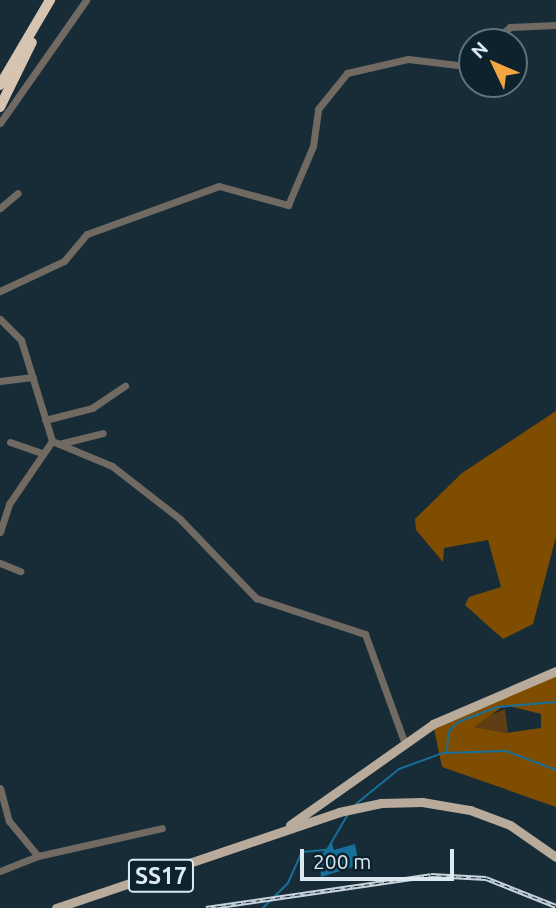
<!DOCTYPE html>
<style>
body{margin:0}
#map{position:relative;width:556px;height:908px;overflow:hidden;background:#182c37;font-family:Ubuntu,sans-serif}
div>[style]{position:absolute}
.green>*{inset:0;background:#5f3e15}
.forest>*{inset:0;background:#7e4d00}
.water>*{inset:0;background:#16709a}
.stream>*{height:2px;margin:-1px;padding:0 1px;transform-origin:1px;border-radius:1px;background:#16709a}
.minor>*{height:7px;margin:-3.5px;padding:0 3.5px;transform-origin:3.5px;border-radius:3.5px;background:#716a62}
.major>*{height:9px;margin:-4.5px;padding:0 4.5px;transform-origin:4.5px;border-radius:4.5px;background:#b9ab9b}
.highway>*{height:10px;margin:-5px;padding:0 5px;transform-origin:5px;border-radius:5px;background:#d6c4b1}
.rail>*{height:4.5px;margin-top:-2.25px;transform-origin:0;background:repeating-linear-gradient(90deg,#0e222d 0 5px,#c7d4dc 0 10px);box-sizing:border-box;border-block:2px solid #c7d4dc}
span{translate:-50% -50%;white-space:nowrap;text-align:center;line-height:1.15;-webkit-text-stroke:5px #0e222d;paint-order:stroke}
.shield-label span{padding:2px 5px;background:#0e222d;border:2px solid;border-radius:5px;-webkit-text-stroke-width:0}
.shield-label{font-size:23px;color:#dde9f0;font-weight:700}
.north{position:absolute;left:458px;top:28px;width:70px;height:70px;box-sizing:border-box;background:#0e222d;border:2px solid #61727b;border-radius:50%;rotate:314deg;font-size:19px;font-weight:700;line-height:28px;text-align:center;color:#dde9f0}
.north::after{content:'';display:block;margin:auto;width:24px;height:32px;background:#f2a541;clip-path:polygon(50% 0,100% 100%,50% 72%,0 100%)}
.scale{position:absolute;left:300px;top:849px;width:154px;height:32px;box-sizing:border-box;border:4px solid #dde9f0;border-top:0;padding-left:9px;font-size:21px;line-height:24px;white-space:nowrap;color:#dde9f0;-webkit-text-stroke:5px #0e222d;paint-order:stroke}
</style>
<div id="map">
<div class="green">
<i style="clip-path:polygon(505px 709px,508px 733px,473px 727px,478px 721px)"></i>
</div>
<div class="forest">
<i style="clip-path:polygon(556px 411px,556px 537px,533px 624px,503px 639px,465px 605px,469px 597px,501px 587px,488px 540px,444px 548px,443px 562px,416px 530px,415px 519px,462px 473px)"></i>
<i style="clip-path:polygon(evenodd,556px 674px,556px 807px,442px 767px,433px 724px,556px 674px,505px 705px,541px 714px,541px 728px,507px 733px,474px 727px,505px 705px)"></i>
</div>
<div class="water">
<i style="clip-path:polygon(332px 843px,334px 850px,355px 844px,359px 865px,321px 877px,319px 857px)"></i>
</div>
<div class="stream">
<i style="left:447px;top:753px;width:21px;rotate:-87deg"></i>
<i style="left:448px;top:732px;width:14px;rotate:-45deg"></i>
<i style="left:458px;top:722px;width:42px;rotate:-21deg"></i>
<i style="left:497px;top:707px;width:59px;rotate:-4.8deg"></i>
<i style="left:356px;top:804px;width:55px;rotate:-39.1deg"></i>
<i style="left:399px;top:769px;width:47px;rotate:-20deg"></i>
<i style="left:443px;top:753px;width:63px;rotate:-1.8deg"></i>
<i style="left:506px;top:751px;width:53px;rotate:20.8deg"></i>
<i style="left:263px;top:908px;width:35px;rotate:-45deg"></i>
<i style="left:288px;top:883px;width:34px;rotate:-66deg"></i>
<i style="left:302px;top:852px;width:25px;rotate:-5deg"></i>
<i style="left:327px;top:850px;width:42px;rotate:-59.7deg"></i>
</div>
<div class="minor">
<i style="left:491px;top:42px;width:24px;rotate:-38deg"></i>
<i style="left:510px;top:27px;width:46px;rotate:-2.5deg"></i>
<i style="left:0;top:123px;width:150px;rotate:-55deg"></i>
<i style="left:0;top:208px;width:23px;rotate:-40deg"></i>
<i style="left:0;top:291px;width:71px;rotate:-25.1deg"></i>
<i style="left:64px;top:261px;width:35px;rotate:-50deg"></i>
<i style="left:87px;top:234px;width:140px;rotate:-20deg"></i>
<i style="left:219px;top:186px;width:72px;rotate:15.4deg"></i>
<i style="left:288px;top:205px;width:64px;rotate:-67deg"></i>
<i style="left:313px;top:146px;width:37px;rotate:-82deg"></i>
<i style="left:318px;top:109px;width:46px;rotate:-51.1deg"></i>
<i style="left:347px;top:73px;width:63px;rotate:-12.9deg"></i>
<i style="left:408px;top:59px;width:50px;rotate:6.8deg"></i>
<i style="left:458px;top:65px;width:15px;rotate:-20deg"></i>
<i style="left:0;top:319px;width:30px;rotate:45deg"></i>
<i style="left:21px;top:340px;width:106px;rotate:72.9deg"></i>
<i style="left:52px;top:441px;width:65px;rotate:22.6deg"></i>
<i style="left:112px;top:466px;width:86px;rotate:37.9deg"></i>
<i style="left:180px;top:519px;width:110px;rotate:46.1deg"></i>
<i style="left:256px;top:598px;width:115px;rotate:18.3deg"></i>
<i style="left:365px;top:634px;width:117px;rotate:70deg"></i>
<i style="left:0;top:381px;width:33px;rotate:-7deg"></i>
<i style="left:45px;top:420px;width:49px;rotate:-14.3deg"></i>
<i style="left:92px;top:408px;width:40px;rotate:-34deg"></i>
<i style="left:10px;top:442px;width:34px;rotate:19deg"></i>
<i style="left:59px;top:444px;width:45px;rotate:-14deg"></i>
<i style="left:0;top:532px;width:29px;rotate:-72deg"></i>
<i style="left:9px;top:504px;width:76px;rotate:-55.7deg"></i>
<i style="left:0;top:563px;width:22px;rotate:22deg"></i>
<i style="left:0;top:788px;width:34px;rotate:75deg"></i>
<i style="left:9px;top:821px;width:45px;rotate:50.4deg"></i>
<i style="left:38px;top:856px;width:41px;rotate:158.5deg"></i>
<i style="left:38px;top:856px;width:127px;rotate:-12.7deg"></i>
</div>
<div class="major">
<i style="left:290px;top:825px;width:175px;rotate:-35.2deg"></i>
<i style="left:433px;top:724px;width:134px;rotate:-23.3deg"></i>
<i style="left:56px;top:908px;width:299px;rotate:-18.7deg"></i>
<i style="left:339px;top:812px;width:43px;rotate:-12.1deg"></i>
<i style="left:381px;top:803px;width:41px;rotate:-1.4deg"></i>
<i style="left:422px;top:802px;width:49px;rotate:9.5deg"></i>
<i style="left:470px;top:810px;width:43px;rotate:20.6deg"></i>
<i style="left:510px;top:825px;width:56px;rotate:34.8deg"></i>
</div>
<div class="highway">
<i style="left:0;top:85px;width:99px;rotate:-59.5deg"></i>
<i style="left:0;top:107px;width:72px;rotate:-63.8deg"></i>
</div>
<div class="rail">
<i style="left:206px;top:908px;width:227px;rotate:-8.3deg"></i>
<i style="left:431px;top:875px;width:55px;rotate:3.1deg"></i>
<i style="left:486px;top:878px;width:75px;rotate:21.8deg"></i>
</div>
<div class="shield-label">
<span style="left:161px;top:876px">SS17</span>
</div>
<div class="north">N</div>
<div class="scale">200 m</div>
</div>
